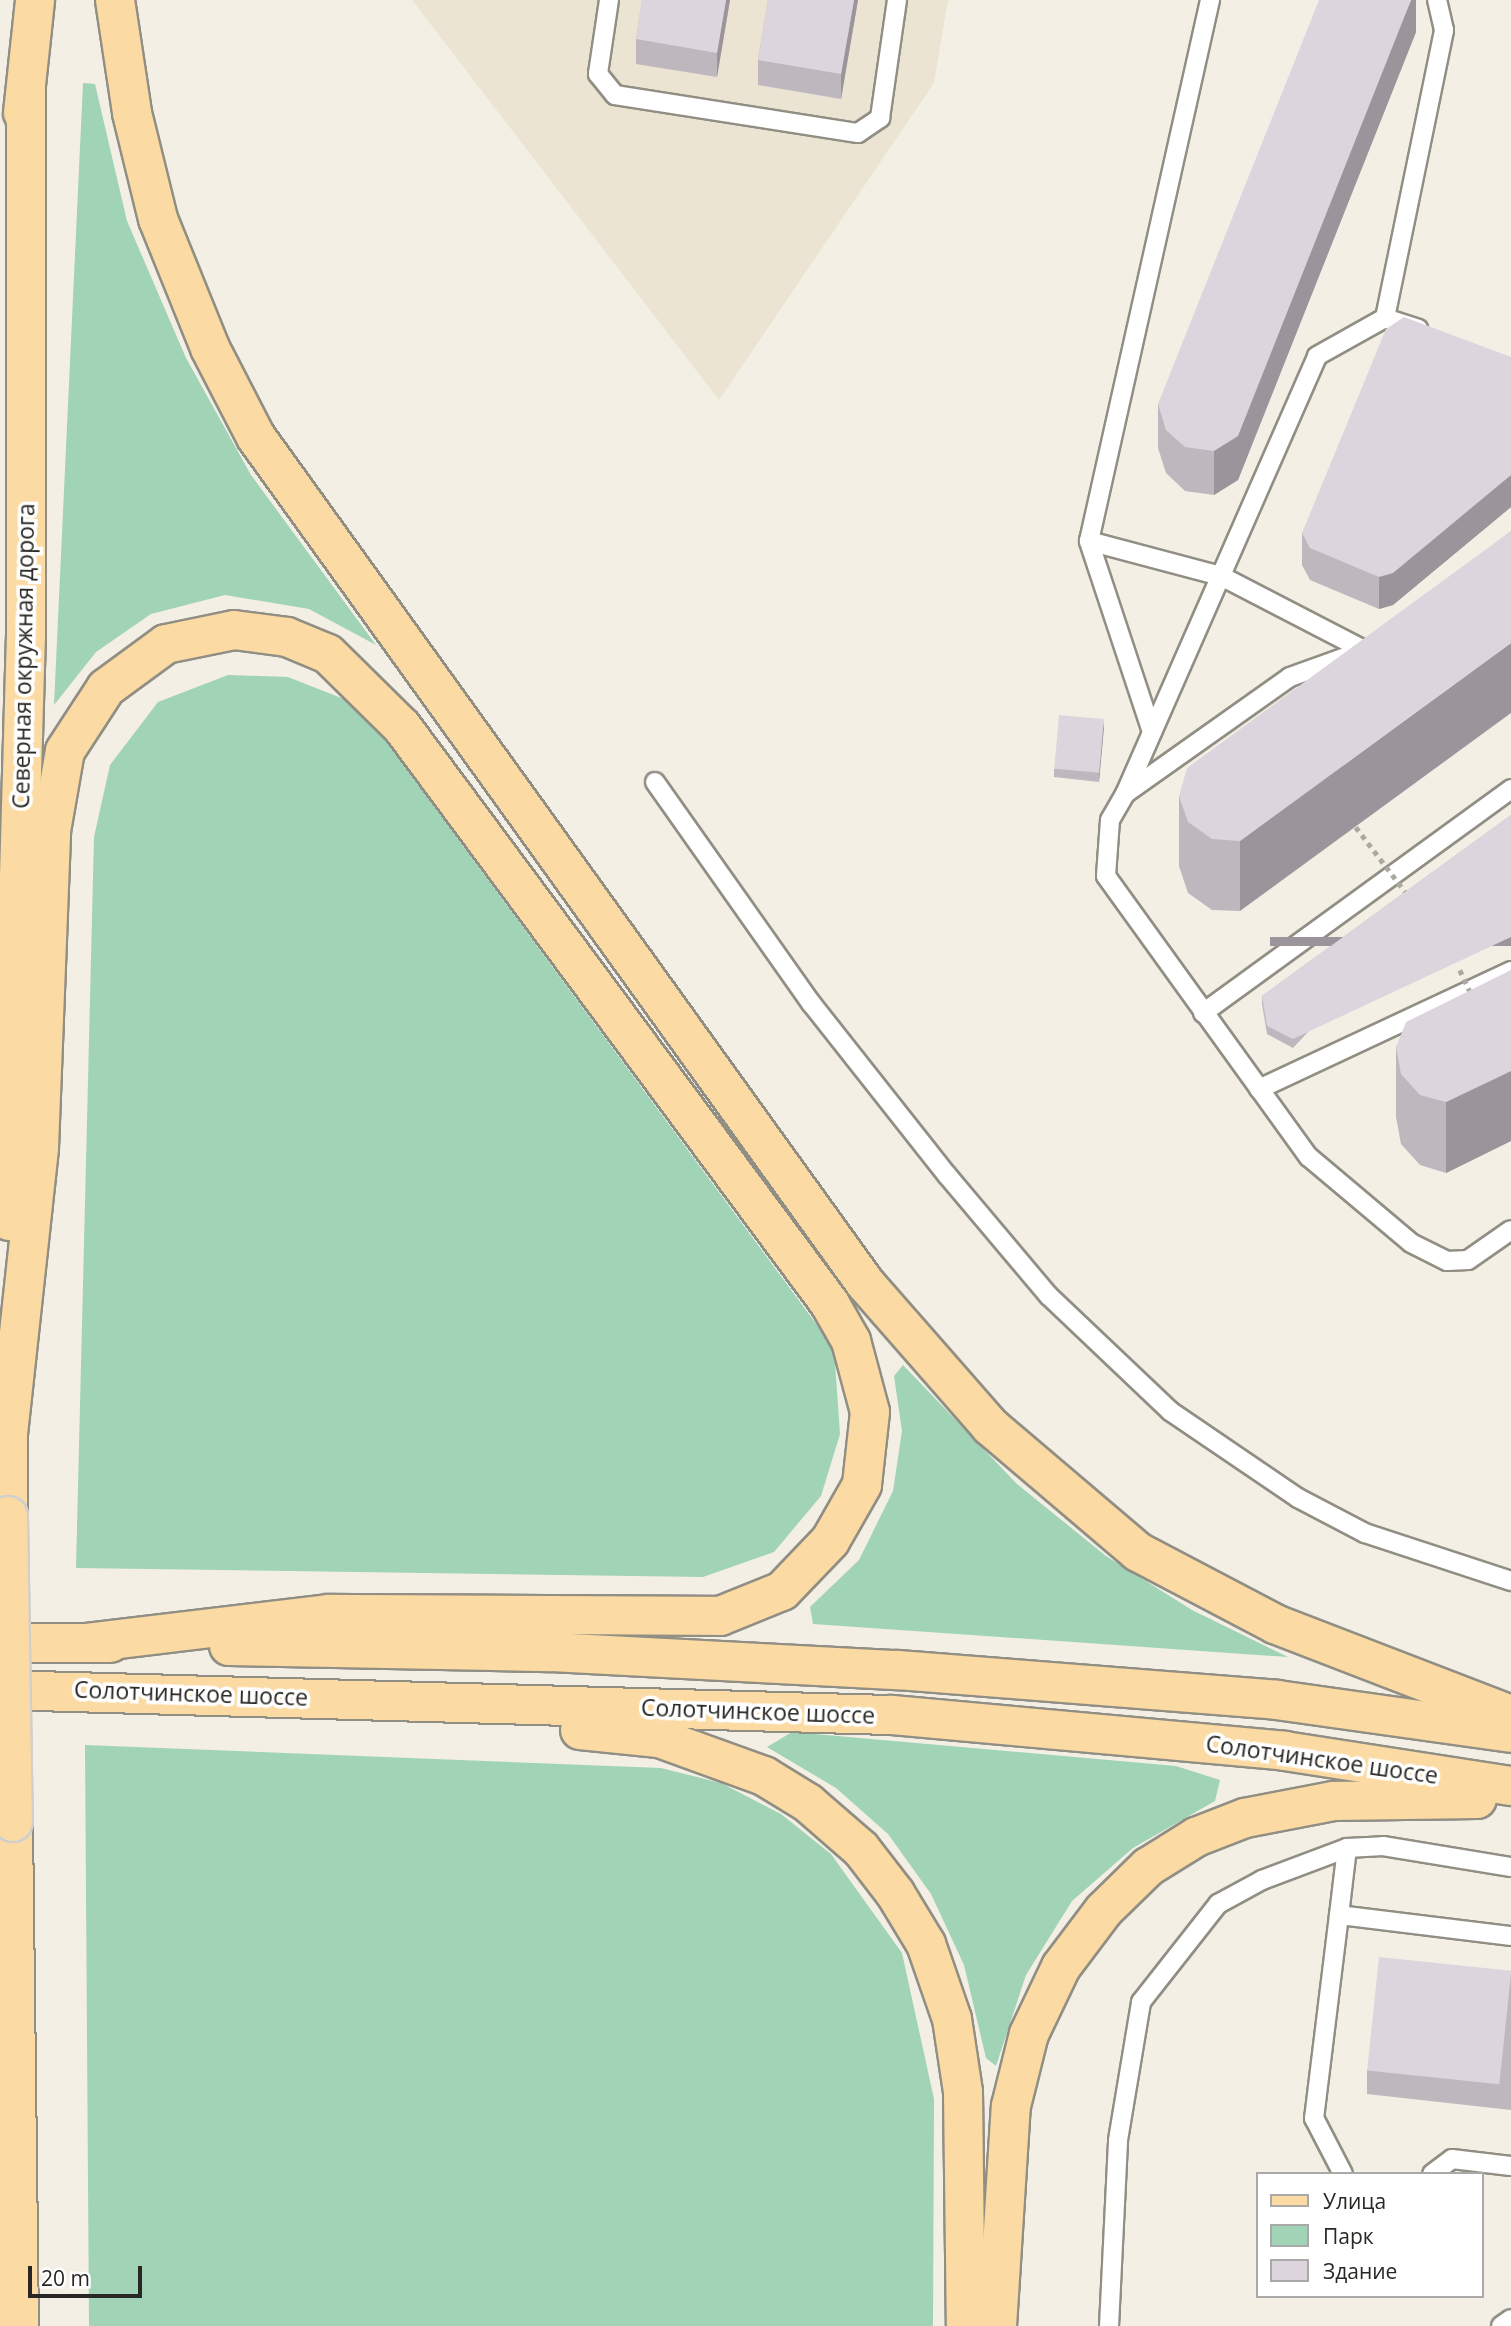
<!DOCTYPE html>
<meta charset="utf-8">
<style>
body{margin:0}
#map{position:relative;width:1511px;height:2326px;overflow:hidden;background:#f3efe5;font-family:"Open Sans",sans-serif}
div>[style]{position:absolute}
.built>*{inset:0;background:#ebe4d3}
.green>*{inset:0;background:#a1d3b7}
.roads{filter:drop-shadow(2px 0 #918e84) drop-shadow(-2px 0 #918e84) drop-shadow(0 2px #918e84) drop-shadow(0 -2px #918e84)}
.lane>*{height:18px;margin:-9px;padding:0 9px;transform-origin:9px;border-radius:9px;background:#fff}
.primary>*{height:38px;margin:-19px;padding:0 19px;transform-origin:19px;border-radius:19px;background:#fbdba3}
.path-bridge>*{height:4.5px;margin-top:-2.25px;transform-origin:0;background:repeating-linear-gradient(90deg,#aba8a1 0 5px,transparent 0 10px)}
.bridges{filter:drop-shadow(2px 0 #d0cfcf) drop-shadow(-2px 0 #d0cfcf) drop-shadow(0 2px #d0cfcf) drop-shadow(0 -2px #d0cfcf)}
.primary-bridge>*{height:38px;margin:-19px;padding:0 19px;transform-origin:19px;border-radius:19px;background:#fbdba3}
.wall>*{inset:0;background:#beb7be}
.shaded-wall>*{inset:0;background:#9b959b;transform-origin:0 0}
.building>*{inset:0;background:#ddd5dd;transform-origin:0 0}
span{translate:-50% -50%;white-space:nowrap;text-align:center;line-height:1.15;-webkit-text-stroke:7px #fff;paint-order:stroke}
.street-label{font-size:23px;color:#282723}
.legend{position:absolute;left:1256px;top:2172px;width:228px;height:126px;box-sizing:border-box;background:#fff;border:2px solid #a9a9a7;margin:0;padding:9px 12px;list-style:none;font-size:21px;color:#282723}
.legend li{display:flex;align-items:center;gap:14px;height:35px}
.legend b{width:35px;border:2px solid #a9a9a7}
.scale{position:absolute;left:28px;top:2266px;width:114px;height:32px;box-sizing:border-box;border:4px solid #282723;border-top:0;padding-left:9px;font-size:21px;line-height:24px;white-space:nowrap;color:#282723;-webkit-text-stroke:5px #fff;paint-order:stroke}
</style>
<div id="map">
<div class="built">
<i style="clip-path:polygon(412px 0,948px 0,934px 83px,719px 400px)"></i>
</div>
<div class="green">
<i style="clip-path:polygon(83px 83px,95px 84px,127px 221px,186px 358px,251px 475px,376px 645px,309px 609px,225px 595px,151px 614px,96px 652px,54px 705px)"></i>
<i style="clip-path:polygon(228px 675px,288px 677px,359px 705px,834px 1348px,840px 1434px,821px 1496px,774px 1552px,703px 1577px,76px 1568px,94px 837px,110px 765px,158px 702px)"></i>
<i style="clip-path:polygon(903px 1365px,1017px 1484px,1106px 1556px,1192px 1610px,1288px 1657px,813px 1624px,810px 1607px,859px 1560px,893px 1491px,902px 1431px,894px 1376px)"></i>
<i style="clip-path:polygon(792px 1732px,1176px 1766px,1220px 1780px,1215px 1801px,1133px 1848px,1072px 1901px,1026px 1975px,996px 2066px,986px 2058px,964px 1965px,931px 1894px,888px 1834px,836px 1788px,767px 1747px)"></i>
<i style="clip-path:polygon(85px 1745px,661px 1768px,721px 1783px,781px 1814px,831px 1854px,902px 1953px,934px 2099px,933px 2326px,89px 2326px)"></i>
</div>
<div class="roads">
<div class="lane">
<i style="left:609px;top:0;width:75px;rotate:98.5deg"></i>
<i style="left:598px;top:74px;width:27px;rotate:51deg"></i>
<i style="left:615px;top:95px;width:246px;rotate:8.9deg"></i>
<i style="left:858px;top:133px;width:27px;rotate:-34deg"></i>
<i style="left:880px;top:118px;width:119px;rotate:-81.8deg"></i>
<i style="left:1385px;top:318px;width:294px;rotate:-78.4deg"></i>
<i style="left:1444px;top:30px;width:31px;rotate:-103deg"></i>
<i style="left:1089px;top:541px;width:137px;rotate:14.9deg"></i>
<i style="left:1221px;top:576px;width:161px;rotate:27.4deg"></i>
<i style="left:1354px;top:654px;width:68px;rotate:160.2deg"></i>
<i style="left:1290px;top:677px;width:202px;rotate:144.7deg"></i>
<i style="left:1125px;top:794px;width:30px;rotate:120deg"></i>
<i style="left:1110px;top:820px;width:56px;rotate:94.1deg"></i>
<i style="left:1106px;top:876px;width:347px;rotate:54.2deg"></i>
<i style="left:1309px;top:1157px;width:133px;rotate:40.1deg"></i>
<i style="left:1411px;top:1243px;width:40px;rotate:26.6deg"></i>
<i style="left:1447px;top:1261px;width:21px;rotate:-3deg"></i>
<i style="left:1468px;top:1260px;width:52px;rotate:-34.9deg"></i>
<i style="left:1152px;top:732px;width:201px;rotate:-108.3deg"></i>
<i style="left:1089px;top:541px;width:554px;rotate:-77.39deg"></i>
<i style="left:655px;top:782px;width:271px;rotate:54.8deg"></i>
<i style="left:811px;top:1003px;width:219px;rotate:51.7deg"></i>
<i style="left:947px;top:1175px;width:158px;rotate:49.9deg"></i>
<i style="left:1049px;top:1296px;width:167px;rotate:43.5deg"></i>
<i style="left:1170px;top:1411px;width:155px;rotate:34.2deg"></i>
<i style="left:1298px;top:1498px;width:76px;rotate:27.6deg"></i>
<i style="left:1365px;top:1533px;width:154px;rotate:18.2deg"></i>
<i style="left:1125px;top:794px;width:478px;rotate:-66.3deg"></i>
<i style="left:1317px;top:356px;width:78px;rotate:-29.2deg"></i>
<i style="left:1385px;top:318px;width:35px;rotate:18deg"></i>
<i style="left:1203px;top:1013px;width:381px;rotate:-36deg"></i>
<i style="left:1259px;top:1089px;width:278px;rotate:-25.1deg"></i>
<i style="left:1347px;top:1848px;width:67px;rotate:96.8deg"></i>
<i style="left:1339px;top:1915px;width:173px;rotate:7deg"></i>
<i style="left:1339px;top:1915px;width:205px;rotate:97deg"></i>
<i style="left:1314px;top:2118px;width:63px;rotate:62.6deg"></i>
<i style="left:1432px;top:2174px;width:25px;rotate:-37deg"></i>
<i style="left:1452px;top:2159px;width:59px;rotate:6.8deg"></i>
<i style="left:1109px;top:2326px;width:186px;rotate:-87.2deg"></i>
<i style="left:1118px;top:2140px;width:140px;rotate:-80.5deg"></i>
<i style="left:1141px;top:2002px;width:125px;rotate:-51.8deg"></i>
<i style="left:1218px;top:1904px;width:50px;rotate:-28.6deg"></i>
<i style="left:1262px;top:1880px;width:91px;rotate:-20.6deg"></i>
<i style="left:1347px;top:1848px;width:36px;rotate:-3deg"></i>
<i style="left:1383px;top:1846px;width:130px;rotate:9.3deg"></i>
<i style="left:1501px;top:2326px;width:12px;rotate:-35deg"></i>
</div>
<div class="primary">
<i style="left:115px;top:0;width:114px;rotate:81.4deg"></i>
<i style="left:132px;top:113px;width:109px;rotate:76.2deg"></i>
<i style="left:158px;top:219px;width:139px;rotate:68deg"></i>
<i style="left:210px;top:348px;width:100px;rotate:62.7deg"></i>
<i style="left:256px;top:437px;width:1042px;rotate:54.25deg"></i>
<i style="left:865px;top:1283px;width:190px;rotate:48.8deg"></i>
<i style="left:990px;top:1426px;width:194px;rotate:40.4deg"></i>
<i style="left:1138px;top:1552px;width:155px;rotate:27.7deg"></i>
<i style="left:1275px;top:1624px;width:253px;rotate:21.1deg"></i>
<i style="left:23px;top:113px;width:114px;rotate:-83.9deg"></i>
<i style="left:9px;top:1221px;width:585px;rotate:-88.34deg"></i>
<i style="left:26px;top:636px;width:547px;rotate:-90deg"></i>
<i style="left:8px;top:1411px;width:105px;rotate:90deg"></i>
<i style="left:8px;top:1434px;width:288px;rotate:-83.8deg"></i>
<i style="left:39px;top:1148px;width:317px;rotate:-87.8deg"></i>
<i style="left:51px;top:831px;width:81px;rotate:-80.1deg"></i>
<i style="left:65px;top:751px;width:75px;rotate:-56.9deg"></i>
<i style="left:106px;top:688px;width:74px;rotate:-36.3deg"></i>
<i style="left:166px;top:644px;width:69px;rotate:-11.6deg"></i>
<i style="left:234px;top:630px;width:53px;rotate:7.5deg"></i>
<i style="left:287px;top:637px;width:44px;rotate:22.5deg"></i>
<i style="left:328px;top:654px;width:104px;rotate:44.6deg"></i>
<i style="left:402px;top:727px;width:718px;rotate:53.43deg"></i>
<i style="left:830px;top:1304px;width:43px;rotate:60.4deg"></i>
<i style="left:851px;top:1341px;width:73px;rotate:75deg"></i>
<i style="left:870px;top:1412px;width:73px;rotate:96.3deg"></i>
<i style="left:862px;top:1485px;width:64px;rotate:119.7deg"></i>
<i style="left:830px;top:1541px;width:69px;rotate:133.8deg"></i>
<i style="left:782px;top:1591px;width:67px;rotate:158deg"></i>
<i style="left:720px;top:1616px;width:392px;rotate:-179.7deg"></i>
<i style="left:328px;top:1614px;width:245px;rotate:173.2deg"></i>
<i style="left:0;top:1643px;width:110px"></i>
<i style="left:229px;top:1646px;width:322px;rotate:1.1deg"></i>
<i style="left:551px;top:1652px;width:347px;rotate:3deg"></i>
<i style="left:898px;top:1670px;width:380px;rotate:4.5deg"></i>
<i style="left:1277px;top:1700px;width:236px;rotate:8deg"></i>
<i style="left:0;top:1690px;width:892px;rotate:1.61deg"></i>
<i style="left:892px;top:1715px;width:394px;rotate:5.2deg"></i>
<i style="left:1284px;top:1751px;width:230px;rotate:8.8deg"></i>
<i style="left:580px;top:1730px;width:79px;rotate:5.8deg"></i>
<i style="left:659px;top:1738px;width:112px;rotate:19.9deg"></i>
<i style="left:764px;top:1776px;width:52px;rotate:31.5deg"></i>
<i style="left:808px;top:1803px;width:70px;rotate:41deg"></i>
<i style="left:861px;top:1849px;width:56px;rotate:52.3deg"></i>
<i style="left:895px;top:1893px;width:60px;rotate:58.7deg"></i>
<i style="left:926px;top:1944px;width:79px;rotate:70.9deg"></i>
<i style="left:952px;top:2019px;width:74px;rotate:81.4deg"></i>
<i style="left:963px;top:2092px;width:234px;rotate:89.3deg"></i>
<i style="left:13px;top:1822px;width:504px;rotate:89.32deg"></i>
<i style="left:997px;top:2326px;width:220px;rotate:-86.4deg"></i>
<i style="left:1011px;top:2106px;width:74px;rotate:-76deg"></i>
<i style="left:1029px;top:2034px;width:74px;rotate:-64.5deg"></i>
<i style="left:1061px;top:1967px;width:71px;rotate:-53deg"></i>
<i style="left:1104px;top:1910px;width:62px;rotate:-44.3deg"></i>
<i style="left:1148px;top:1867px;width:57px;rotate:-32deg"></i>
<i style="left:1196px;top:1837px;width:53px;rotate:-21.2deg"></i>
<i style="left:1245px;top:1818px;width:90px;rotate:-10.9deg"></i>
<i style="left:1333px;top:1801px;width:144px;rotate:-0.8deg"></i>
</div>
</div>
<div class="path-bridge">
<i style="left:1356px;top:827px;width:84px;rotate:52.7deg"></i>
<i style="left:1460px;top:970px;width:26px;rotate:65deg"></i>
</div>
<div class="bridges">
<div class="primary-bridge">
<i style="left:8px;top:1516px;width:306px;rotate:89.1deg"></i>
</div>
</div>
<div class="wall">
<i style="clip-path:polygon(642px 0,730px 0,717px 77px,636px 64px,636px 39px)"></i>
<i style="clip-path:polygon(768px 0,858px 0,841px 99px,758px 85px,758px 60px)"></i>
<i style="clip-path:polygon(1416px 0,1416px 32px,1238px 480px,1214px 495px,1185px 491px,1166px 473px,1158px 448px,1158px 404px)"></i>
<i style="clip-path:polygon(1511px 357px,1511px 507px,1393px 605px,1379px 609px,1310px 580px,1302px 565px,1302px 533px)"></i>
<i style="clip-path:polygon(1511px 531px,1240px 911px,1212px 910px,1188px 893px,1179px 866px,1179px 796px)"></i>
<i style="clip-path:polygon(1104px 727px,1099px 782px,1054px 777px,1054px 769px)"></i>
<i style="clip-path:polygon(1511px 815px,1293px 1048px,1267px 1034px,1262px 1004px,1262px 996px)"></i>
<i style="clip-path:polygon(1511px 970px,1511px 1141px,1446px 1173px,1420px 1165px,1401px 1144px,1396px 1117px,1396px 1047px)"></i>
<i style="clip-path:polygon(1511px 1971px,1511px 2110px,1367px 2094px,1367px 2070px)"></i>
</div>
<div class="shaded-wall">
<i style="clip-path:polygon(726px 0,730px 0,717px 77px,717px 53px)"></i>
<i style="clip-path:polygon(854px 0,858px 0,841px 99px,841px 74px)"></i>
<i style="clip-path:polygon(1411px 0,1416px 0,1416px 32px,1238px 480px,1214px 495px,1214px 451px)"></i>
<i style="clip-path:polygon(1511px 475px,1511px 507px,1393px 605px,1379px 609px,1379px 577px)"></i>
<i style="clip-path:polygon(1511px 643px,1511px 713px,1240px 911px,1240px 841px)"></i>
<i style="clip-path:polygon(1104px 719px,1104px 727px,1099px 782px,1099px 773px)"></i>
<i style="left:1511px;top:937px;width:9px;height:241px;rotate:90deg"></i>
<i style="clip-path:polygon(1511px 1071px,1511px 1141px,1446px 1173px,1446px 1102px)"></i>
</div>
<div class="building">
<i style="clip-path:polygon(642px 0,726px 0,717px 53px,636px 39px)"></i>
<i style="clip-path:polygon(768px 0,854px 0,841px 74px,758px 60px)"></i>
<i style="clip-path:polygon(1319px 0,1411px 0,1238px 436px,1214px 451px,1185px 447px,1166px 430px,1158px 404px)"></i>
<i style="clip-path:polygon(1404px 317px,1511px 357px,1511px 475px,1393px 573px,1379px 577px,1310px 548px,1302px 533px,1386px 329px)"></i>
<i style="clip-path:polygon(1511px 531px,1511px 643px,1240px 841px,1212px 839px,1188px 822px,1179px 796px,1187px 768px)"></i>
<i style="left:1059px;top:715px;width:45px;height:54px;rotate:5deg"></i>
<i style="clip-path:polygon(1511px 815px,1511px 937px,1293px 1039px,1267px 1026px,1262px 996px)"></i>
<i style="clip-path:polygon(1511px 970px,1511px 1071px,1446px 1102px,1420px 1095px,1401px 1074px,1396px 1047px,1406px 1022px)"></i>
<i style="left:1379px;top:1957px;width:133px;height:114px;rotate:6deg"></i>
</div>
<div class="street-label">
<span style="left:23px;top:656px;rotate:-89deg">Северная окружная дорога</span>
<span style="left:191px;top:1693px;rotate:2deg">Солотчинское шоссе</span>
<span style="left:758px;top:1711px;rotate:2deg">Солотчинское шоссе</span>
<span style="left:1322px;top:1759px;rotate:8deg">Солотчинское шоссе</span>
</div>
<ul class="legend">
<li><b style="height:9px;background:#fbdba3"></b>Улица</li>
<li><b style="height:19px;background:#a1d3b7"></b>Парк</li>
<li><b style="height:19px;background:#ddd5dd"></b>Здание</li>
</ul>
<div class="scale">20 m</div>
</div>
